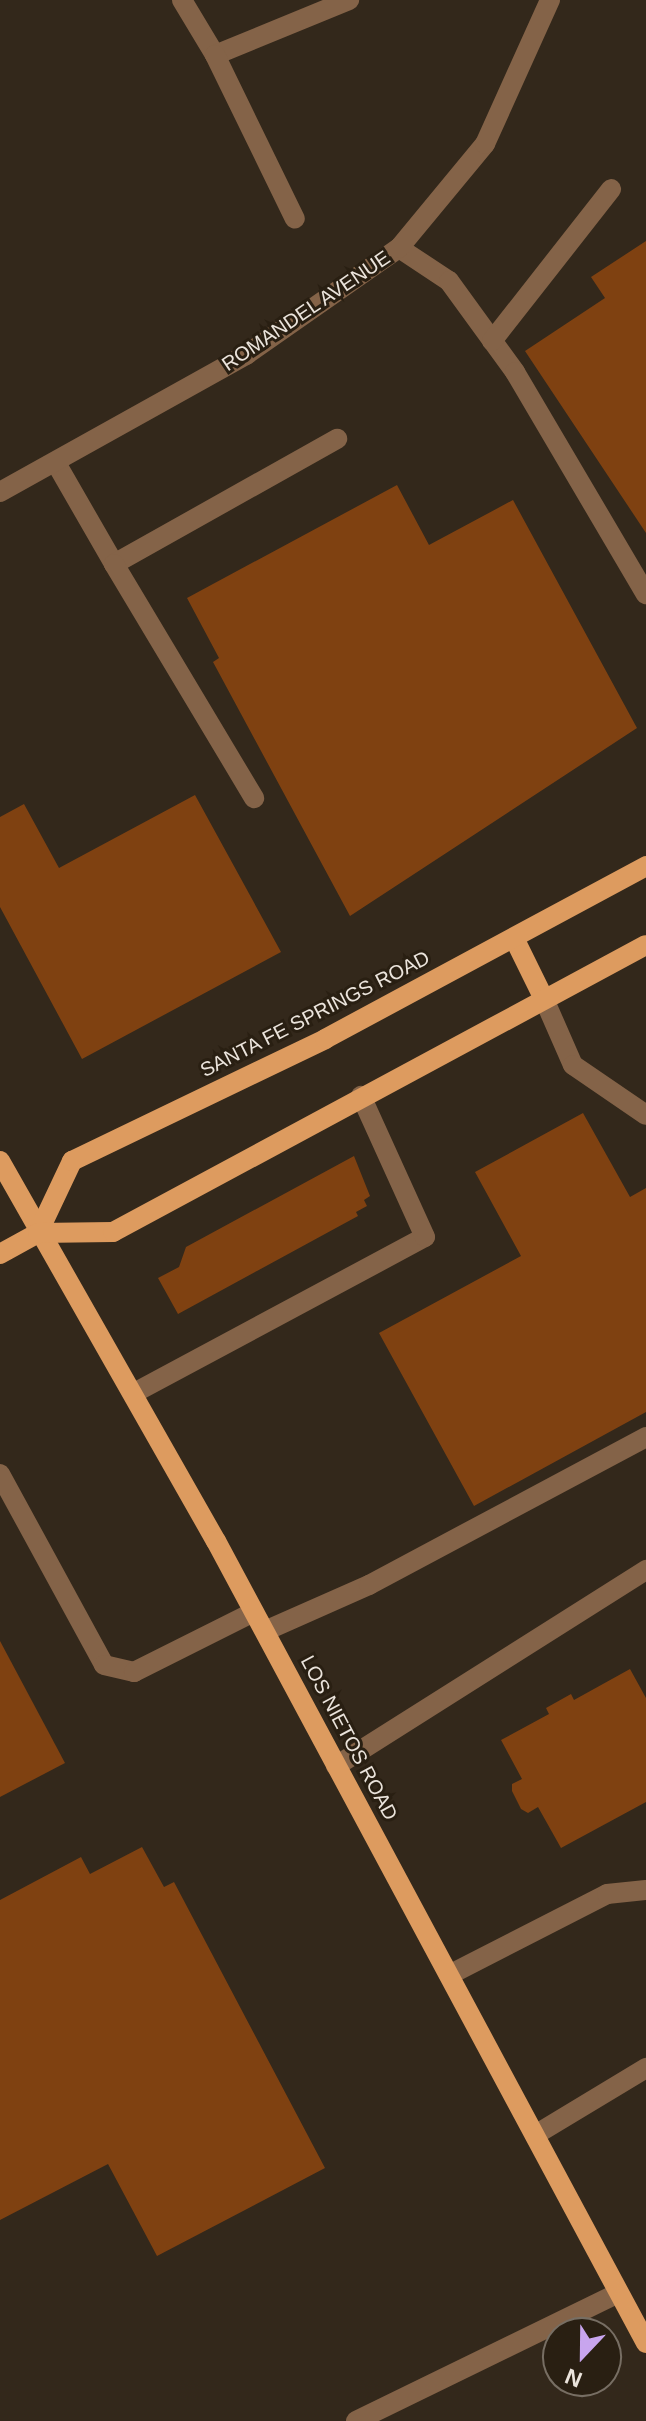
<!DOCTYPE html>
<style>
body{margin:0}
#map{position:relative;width:646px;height:2421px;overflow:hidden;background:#33281b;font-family:Helvetica,sans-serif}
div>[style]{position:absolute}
.building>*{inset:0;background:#7f4111}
.minor>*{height:20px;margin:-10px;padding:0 10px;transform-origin:10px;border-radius:10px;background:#846348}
.major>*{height:20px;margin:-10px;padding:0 10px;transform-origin:10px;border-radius:10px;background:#dd9b5f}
span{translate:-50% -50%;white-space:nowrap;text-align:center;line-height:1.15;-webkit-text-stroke:6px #291f12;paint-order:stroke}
.street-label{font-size:20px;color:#ebe4dc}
.north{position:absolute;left:542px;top:2317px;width:80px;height:80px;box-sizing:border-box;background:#291f12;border:2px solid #776e63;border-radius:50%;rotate:202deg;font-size:22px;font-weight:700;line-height:32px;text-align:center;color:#ebe4dc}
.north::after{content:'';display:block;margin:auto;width:28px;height:36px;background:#c8a5ee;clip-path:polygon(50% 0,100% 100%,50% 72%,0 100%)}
</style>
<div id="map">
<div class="building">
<i style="clip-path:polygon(646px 241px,646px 533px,525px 351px,605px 298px,591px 277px)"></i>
<i style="clip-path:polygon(397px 485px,429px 545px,513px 500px,637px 728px,350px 916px,213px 662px,219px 658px,187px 598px)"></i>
<i style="clip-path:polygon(195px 795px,281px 952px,82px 1059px,0 907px,0 817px,24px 804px,59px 868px)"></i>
<i style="clip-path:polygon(583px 1113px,630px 1197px,646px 1188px,646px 1412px,474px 1506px,379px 1333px,521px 1256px,475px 1172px)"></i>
<i style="clip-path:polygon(354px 1156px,370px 1196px,364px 1200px,367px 1206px,356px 1212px,358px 1216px,178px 1314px,158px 1278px,179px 1267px,186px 1247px)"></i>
<i style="clip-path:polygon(0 1641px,65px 1763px,0 1797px)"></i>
<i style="clip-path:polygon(630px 1669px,646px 1698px,646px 1802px,561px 1848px,538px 1807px,528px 1813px,521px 1809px,512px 1791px,512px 1784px,522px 1779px,501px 1740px,549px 1714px,546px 1708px,571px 1694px,574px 1700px)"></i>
<i style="clip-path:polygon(142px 1847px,164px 1887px,174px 1882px,325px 2168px,157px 2256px,108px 2164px,0 2220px,0 1900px,81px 1857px,90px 1874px)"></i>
</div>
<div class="minor">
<i style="left:182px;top:0;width:64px;rotate:59deg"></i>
<i style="left:215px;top:55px;width:145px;rotate:-22.3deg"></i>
<i style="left:215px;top:55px;width:182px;rotate:64deg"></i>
<i style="left:399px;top:248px;width:60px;rotate:33.4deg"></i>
<i style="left:449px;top:281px;width:112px;rotate:54deg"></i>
<i style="left:515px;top:372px;width:258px;rotate:59.5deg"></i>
<i style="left:492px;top:341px;width:193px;rotate:-51.9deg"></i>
<i style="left:56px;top:463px;width:116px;rotate:60.1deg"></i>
<i style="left:114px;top:564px;width:256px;rotate:-29.3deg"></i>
<i style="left:0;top:492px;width:282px;rotate:-29.1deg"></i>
<i style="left:246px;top:355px;width:187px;rotate:-35deg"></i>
<i style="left:399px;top:248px;width:135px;rotate:-50.4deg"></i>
<i style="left:485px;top:144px;width:158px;rotate:-65.7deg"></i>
<i style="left:114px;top:564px;width:273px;rotate:59.1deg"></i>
<i style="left:544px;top:999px;width:72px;rotate:66.3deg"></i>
<i style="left:573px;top:1065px;width:88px;rotate:34.4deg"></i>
<i style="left:134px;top:1393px;width:330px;rotate:-28.2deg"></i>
<i style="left:425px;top:1237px;width:155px;rotate:-114.4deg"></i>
<i style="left:0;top:1474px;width:217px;rotate:61.4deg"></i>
<i style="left:104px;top:1665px;width:31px;rotate:13deg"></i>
<i style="left:134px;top:1672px;width:134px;rotate:-26.6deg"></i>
<i style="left:265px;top:1631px;width:114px;rotate:-23.9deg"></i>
<i style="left:369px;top:1585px;width:314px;rotate:-28.1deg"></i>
<i style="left:336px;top:1766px;width:367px;rotate:-32.3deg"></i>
<i style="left:449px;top:1975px;width:178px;rotate:-27.1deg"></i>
<i style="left:607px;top:1894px;width:39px;rotate:-6deg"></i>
<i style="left:535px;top:2135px;width:130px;rotate:-31.1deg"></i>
<i style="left:356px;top:2421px;width:292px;rotate:-26deg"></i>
</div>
<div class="major">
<i style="left:514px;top:938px;width:68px;rotate:63.8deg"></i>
<i style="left:0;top:1161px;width:437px;rotate:60.4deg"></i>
<i style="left:216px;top:1541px;width:910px;rotate:61.8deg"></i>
<i style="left:38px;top:1233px;width:80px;rotate:-64.7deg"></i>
<i style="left:72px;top:1161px;width:281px;rotate:-25.7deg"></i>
<i style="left:325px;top:1039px;width:365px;rotate:-28.3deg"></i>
<i style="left:0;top:1254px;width:43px;rotate:-28.9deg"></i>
<i style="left:38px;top:1233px;width:75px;rotate:-0.8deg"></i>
<i style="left:113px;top:1232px;width:605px;rotate:-28.3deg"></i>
</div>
<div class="street-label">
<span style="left:306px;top:311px;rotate:-34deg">ROMANDEL AVENUE</span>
<span style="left:315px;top:1014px;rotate:-27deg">SANTA FE SPRINGS ROAD</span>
<span style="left:349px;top:1738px;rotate:62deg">LOS NIETOS ROAD</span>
</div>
<div class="north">N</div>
</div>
